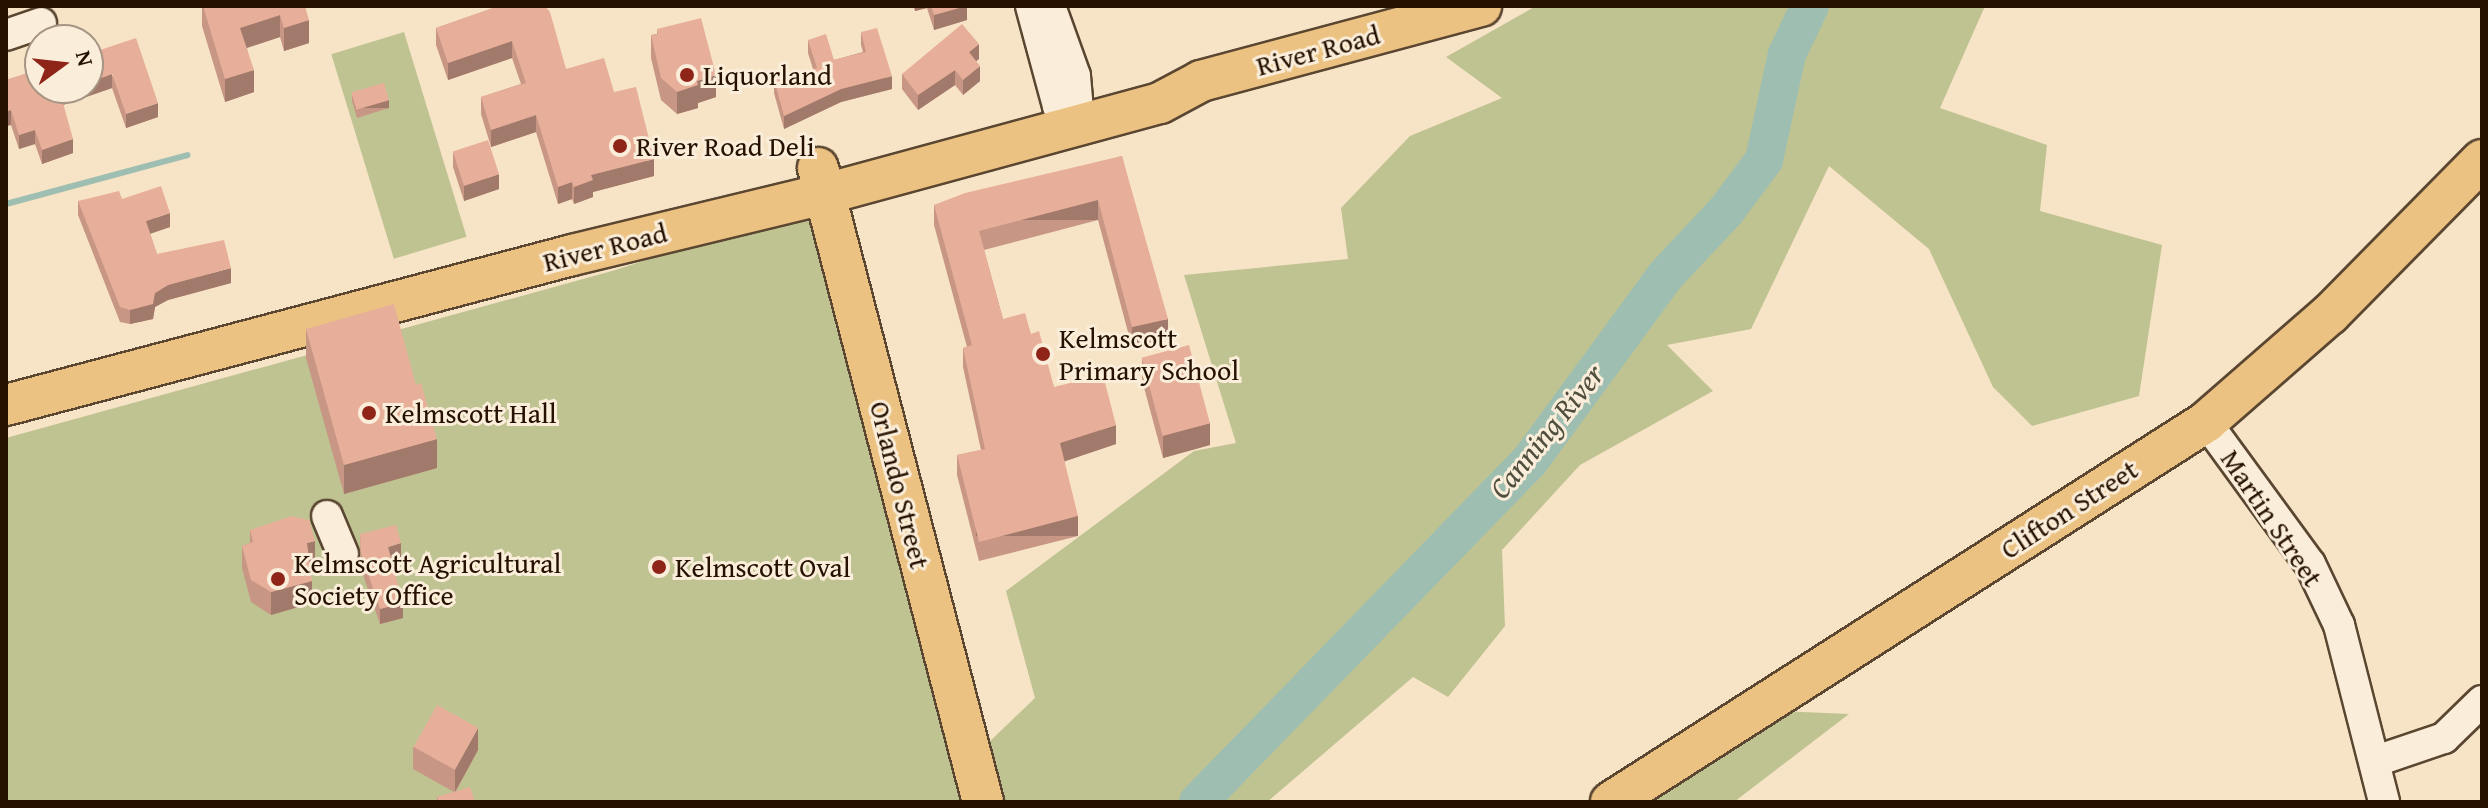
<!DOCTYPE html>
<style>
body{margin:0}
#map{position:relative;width:2488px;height:808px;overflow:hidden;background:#f7e3c5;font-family:"Gentium Book Plus",serif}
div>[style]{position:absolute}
.green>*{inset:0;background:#bfc392;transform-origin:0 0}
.stream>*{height:6px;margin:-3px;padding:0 3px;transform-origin:3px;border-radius:3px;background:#9ebeb1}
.river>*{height:38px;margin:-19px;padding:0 19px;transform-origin:19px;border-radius:19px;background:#9ebeb1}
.roads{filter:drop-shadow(2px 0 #5a4631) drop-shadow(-2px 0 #5a4631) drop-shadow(0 2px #5a4631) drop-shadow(0 -2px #5a4631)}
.minor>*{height:30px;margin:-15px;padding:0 15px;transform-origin:15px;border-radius:15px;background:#faedd9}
.major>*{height:40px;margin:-20px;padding:0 20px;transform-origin:20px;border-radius:20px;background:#ecc282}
.wall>*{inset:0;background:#c79684}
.shaded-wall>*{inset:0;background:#a27a6c;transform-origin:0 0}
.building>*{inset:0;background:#e7af9a;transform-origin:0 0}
.dots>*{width:22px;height:22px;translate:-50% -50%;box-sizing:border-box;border:4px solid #faedd9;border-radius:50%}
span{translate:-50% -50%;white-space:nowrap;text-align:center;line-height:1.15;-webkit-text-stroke:6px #faedd9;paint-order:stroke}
.street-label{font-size:28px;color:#261100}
.poi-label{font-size:28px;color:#261100}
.left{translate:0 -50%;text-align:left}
.water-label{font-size:30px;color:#504e3e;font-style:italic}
.frame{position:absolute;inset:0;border:8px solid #261100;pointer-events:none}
.north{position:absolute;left:24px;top:24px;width:80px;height:80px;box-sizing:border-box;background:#faedd9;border:2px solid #a59582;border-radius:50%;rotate:75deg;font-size:22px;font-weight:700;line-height:32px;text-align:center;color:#261100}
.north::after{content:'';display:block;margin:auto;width:28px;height:36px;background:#8f2418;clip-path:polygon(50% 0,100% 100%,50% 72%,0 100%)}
</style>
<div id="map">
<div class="green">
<i style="clip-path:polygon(1536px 6px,1985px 6px,1940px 108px,2047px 145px,2040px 211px,2162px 245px,2139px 396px,2032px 426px,1993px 387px,1929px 249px,1829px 166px,1751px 329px,1667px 345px,1713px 391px,1580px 465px,1502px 550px,1505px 626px,1448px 697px,1413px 677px,1267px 802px,6px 802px,6px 438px,612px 271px,813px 207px,960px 770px,1035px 698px,1006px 591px,1194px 451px,1236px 443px,1184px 275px,1348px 259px,1341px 208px,1410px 136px,1502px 98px,1446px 57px)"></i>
<i style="left:404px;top:32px;width:214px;height:76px;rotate:73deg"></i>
<i style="clip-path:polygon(1752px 710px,1849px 714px,1734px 802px,1633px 802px)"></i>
</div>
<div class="stream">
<i style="left:6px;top:204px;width:188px;rotate:-15.1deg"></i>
</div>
<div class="river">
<i style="left:1198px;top:802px;width:475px;rotate:-45.8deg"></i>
<i style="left:1529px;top:462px;width:230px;rotate:-53.8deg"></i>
<i style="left:1665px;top:276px;width:89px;rotate:-46.8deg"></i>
<i style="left:1726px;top:211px;width:64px;rotate:-53.3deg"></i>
<i style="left:1764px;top:160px;width:108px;rotate:-77.8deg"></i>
<i style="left:1787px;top:54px;width:53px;rotate:-64.4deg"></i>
</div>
<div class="roads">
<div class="minor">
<i style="left:1031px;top:6px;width:104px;rotate:74.9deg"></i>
<i style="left:1058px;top:106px;width:21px;rotate:55deg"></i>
<i style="left:1050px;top:6px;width:74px;rotate:70.3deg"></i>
<i style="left:1075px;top:76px;width:25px;rotate:85deg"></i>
<i style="left:1077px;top:101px;width:23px;rotate:108deg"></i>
<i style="left:6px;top:35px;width:37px;rotate:-19deg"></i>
<i style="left:2206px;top:422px;width:176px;rotate:53.8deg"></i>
<i style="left:2310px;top:564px;width:68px;rotate:64.6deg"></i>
<i style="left:2339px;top:625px;width:183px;rotate:75.7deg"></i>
<i style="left:327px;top:516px;width:41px;rotate:67.2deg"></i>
<i style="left:2376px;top:761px;width:72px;rotate:-18.7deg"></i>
<i style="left:2444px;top:738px;width:53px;rotate:-44.2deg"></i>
</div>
<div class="major">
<i style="left:818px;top:168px;width:655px;rotate:75.41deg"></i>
<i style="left:6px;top:405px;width:586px;rotate:-14.84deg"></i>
<i style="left:572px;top:255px;width:260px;rotate:-13.6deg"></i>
<i style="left:825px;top:194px;width:347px;rotate:-15.2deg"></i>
<i style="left:1160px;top:103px;width:47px;rotate:-28.2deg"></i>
<i style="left:1201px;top:81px;width:290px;rotate:-15deg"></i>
<i style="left:1611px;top:802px;width:706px;rotate:-32.56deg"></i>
<i style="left:2206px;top:422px;width:164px;rotate:-41.1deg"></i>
<i style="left:2330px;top:314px;width:216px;rotate:-45.4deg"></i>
</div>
</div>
<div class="wall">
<i style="clip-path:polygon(202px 6px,305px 6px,309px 43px,284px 51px,280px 37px,247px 48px,254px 92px,225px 102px,202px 26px)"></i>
<i style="clip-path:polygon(499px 6px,566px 69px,614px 92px,654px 176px,593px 192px,593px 197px,574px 204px,572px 199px,558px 204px,536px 132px,491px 147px,481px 114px,481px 97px,521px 84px,512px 58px,448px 80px,436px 45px,436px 28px)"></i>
<i style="clip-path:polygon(913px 6px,967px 6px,967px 20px,934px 30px,927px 8px,915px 11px)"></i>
<i style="clip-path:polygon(657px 29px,716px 97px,698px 103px,698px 108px,677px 114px,661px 100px,651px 58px,651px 35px,657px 34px)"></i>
<i style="clip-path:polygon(861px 32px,892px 89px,841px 102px,784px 129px,774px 93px,774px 79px,813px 69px,808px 53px,808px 40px,834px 60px,863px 52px,861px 45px)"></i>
<i style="clip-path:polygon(88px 54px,158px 117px,126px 128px,112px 88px,63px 105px,73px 153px,42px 164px,35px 144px,19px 149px,11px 125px,6px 126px,6px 80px)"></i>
<i style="clip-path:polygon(979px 59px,976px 61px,980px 81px,963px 95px,955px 85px,918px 110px,902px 89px,902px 74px)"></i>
<i style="clip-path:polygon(352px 94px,389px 108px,357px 118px,352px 101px)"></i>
<i style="clip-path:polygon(453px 152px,499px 189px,464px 201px,453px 167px)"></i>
<i style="clip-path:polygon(1122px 156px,1168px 339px,1132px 347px,1098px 220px,984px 250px,1003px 319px,1031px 334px,1054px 387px,1116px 444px,1064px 461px,1078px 536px,979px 561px,957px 475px,957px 455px,981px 450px,963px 367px,963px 348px,967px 347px,934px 225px,934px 205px)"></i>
<i style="clip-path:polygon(122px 199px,170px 227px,150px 234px,157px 254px,231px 283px,168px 300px,155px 307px,153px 319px,130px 324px,120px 322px,78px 215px,78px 201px)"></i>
<i style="clip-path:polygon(306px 329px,416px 385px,437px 468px,344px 494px,306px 358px)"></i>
<i style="clip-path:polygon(1142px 358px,1210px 445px,1163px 458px,1142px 380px)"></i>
<i style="clip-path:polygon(250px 530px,315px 563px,310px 564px,312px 603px,271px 615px,251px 602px,242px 568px,242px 546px,250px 543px)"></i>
<i style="clip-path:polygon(360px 534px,401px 559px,392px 561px,403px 618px,380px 624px,361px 569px)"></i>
<i style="clip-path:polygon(413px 747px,478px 750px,456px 791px,475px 802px,437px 802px,437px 797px,454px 792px,413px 769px)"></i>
</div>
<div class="shaded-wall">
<i style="clip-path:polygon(915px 6px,927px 6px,927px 8px,915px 11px)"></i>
<i style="clip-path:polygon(967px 6px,967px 20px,934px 30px,934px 15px)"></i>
<i style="clip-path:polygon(280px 15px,280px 37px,240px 50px,240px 28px)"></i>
<i style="clip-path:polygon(309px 20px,309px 43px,284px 51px,284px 28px)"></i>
<i style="clip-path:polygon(512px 41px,512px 58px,448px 80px,448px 63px)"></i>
<i style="clip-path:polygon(979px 44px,979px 59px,969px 67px,969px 52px)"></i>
<i style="clip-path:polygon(980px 66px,980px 81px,963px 95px,963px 80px)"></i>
<i style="clip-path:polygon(254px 70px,254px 92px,225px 102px,225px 79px)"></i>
<i style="clip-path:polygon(955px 70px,955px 85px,918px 110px,918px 95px)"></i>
<i style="clip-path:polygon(112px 74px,112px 88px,60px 106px,60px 92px,72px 88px,88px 88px,88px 83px)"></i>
<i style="clip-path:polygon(716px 75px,716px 97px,698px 103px,698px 108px,677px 114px,677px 92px,697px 81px)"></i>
<i style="clip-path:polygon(892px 76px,892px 89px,841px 102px,784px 129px,784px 116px,841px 89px)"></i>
<i style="left:389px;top:100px;width:8px;height:34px;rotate:90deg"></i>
<i style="clip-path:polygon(158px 103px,158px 117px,126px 128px,126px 114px)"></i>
<i style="clip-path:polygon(11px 110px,11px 125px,6px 126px,6px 112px)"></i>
<i style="clip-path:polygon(536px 115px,536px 132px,491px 147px,491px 130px)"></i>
<i style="clip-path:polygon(35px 130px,35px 144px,19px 149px,19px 135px)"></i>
<i style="clip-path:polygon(73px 139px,73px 153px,42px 164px,42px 150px)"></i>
<i style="clip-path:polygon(654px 159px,654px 176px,593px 192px,593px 197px,574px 204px,574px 187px,591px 175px)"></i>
<i style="clip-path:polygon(499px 174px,499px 189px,464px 201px,464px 186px)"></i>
<i style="clip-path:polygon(572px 182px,572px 199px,558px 204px,558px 187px)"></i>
<i style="left:1098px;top:200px;width:20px;height:123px;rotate:90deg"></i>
<i style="clip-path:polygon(170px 213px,170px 227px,146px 235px,146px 221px)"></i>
<i style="clip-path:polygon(231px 268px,231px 283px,168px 300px,155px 307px,153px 319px,130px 324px,130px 310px,155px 293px,168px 285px)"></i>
<i style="clip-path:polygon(1168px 319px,1168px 339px,1132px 347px,1132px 327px)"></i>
<i style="clip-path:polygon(1210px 423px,1210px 445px,1163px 458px,1163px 435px)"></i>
<i style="clip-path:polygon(1116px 425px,1116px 444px,1060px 463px,1060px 443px)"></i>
<i style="clip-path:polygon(437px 439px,437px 468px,344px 494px,344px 465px)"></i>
<i style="left:1078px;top:516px;width:20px;height:102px;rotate:90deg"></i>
<i style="clip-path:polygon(315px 541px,315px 563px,307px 565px,307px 543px)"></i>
<i style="clip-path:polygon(401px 543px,401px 559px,388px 562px,388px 547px)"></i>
<i style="clip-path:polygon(312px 581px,312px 603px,271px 615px,271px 592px)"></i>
<i style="clip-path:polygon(403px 603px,403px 618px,380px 624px,380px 609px)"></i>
<i style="clip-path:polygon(478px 728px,478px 750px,455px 792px,455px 770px)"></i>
</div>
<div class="building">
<i style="clip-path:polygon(203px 6px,305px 6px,309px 20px,284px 28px,280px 15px,240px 28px,254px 70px,225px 79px)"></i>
<i style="clip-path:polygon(499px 6px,545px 6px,550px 12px,566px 69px,604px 58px,614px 92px,636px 87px,654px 159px,591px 175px,593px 180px,574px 187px,572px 182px,558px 187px,536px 115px,491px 130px,481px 97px,526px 83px,512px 41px,448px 63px,436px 28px)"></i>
<i style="clip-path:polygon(931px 6px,966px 6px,934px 15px)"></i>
<i style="clip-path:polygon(701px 18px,716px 75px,697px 81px,698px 85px,677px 92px,661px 78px,651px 35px,658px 34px,657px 29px)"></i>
<i style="clip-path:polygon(962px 24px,979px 44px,969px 52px,980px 66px,963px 80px,955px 70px,918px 95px,902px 74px)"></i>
<i style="clip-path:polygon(877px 28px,892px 76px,841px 89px,784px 116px,774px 79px,817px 68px,808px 40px,826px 34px,834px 60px,866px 52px,861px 32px)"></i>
<i style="clip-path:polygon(136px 38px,158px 103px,126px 114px,112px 74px,88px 83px,88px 54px)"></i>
<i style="clip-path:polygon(40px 69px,40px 88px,72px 88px,60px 92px,73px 139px,42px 150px,35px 130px,19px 135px,11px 110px,6px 112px,6px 80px)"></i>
<i style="left:384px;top:83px;width:18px;height:34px;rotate:74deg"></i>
<i style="left:488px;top:140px;width:36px;height:37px;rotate:72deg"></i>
<i style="clip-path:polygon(1122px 156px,1168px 319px,1132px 327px,1098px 200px,979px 231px,1003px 319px,1025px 313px,1031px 334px,1039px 331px,1054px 387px,1103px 375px,1116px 425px,1060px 443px,1078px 516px,979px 542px,957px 455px,985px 449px,963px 348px,972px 345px,934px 205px,965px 193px)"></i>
<i style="clip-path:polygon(161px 186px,170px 213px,146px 221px,157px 254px,224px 240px,231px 268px,168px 285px,155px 293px,153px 304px,130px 310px,120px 307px,78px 201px,119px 191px,122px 199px)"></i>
<i style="clip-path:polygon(394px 304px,416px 385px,421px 383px,437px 439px,344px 465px,306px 329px)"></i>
<i style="left:1189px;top:345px;width:81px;height:49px;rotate:75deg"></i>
<i style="clip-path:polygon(292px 516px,309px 520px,315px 541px,307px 543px,312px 581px,271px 592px,251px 580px,242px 546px,253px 542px,250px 530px)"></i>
<i style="clip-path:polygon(396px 525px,401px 543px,388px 547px,403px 603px,380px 609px,361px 553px,360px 534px)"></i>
<i style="left:437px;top:705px;width:47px;height:48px;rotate:29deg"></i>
<i style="clip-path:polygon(470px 787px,475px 802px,439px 802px,437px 797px)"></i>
</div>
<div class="dots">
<i style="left:687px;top:75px;background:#8f2418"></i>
<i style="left:620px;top:146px;background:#8f2418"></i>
<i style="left:1043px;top:354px;background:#8f2418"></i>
<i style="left:369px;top:413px;background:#8f2418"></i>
<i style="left:659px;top:567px;background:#8f2418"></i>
<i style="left:278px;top:579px;background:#8f2418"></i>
</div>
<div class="street-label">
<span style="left:1318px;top:50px;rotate:-15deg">River Road</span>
<span style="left:605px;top:247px;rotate:-14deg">River Road</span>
<span style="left:900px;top:485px;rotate:76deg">Orlando Street</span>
<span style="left:2069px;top:509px;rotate:-33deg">Clifton Street</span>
<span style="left:2272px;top:518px;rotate:56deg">Martin Street</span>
</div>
<div class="poi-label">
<span class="left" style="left:703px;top:75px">Liquorland</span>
<span class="left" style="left:636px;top:146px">River Road Deli</span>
<span class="left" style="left:1059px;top:354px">Kelmscott<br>Primary School</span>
<span class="left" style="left:385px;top:413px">Kelmscott Hall</span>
<span class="left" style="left:294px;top:579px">Kelmscott Agricultural<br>Society Office</span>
<span class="left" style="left:675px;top:567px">Kelmscott Oval</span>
</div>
<div class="water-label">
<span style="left:1546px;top:431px;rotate:-51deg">Canning River</span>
</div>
<div class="frame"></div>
<div class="north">N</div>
</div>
